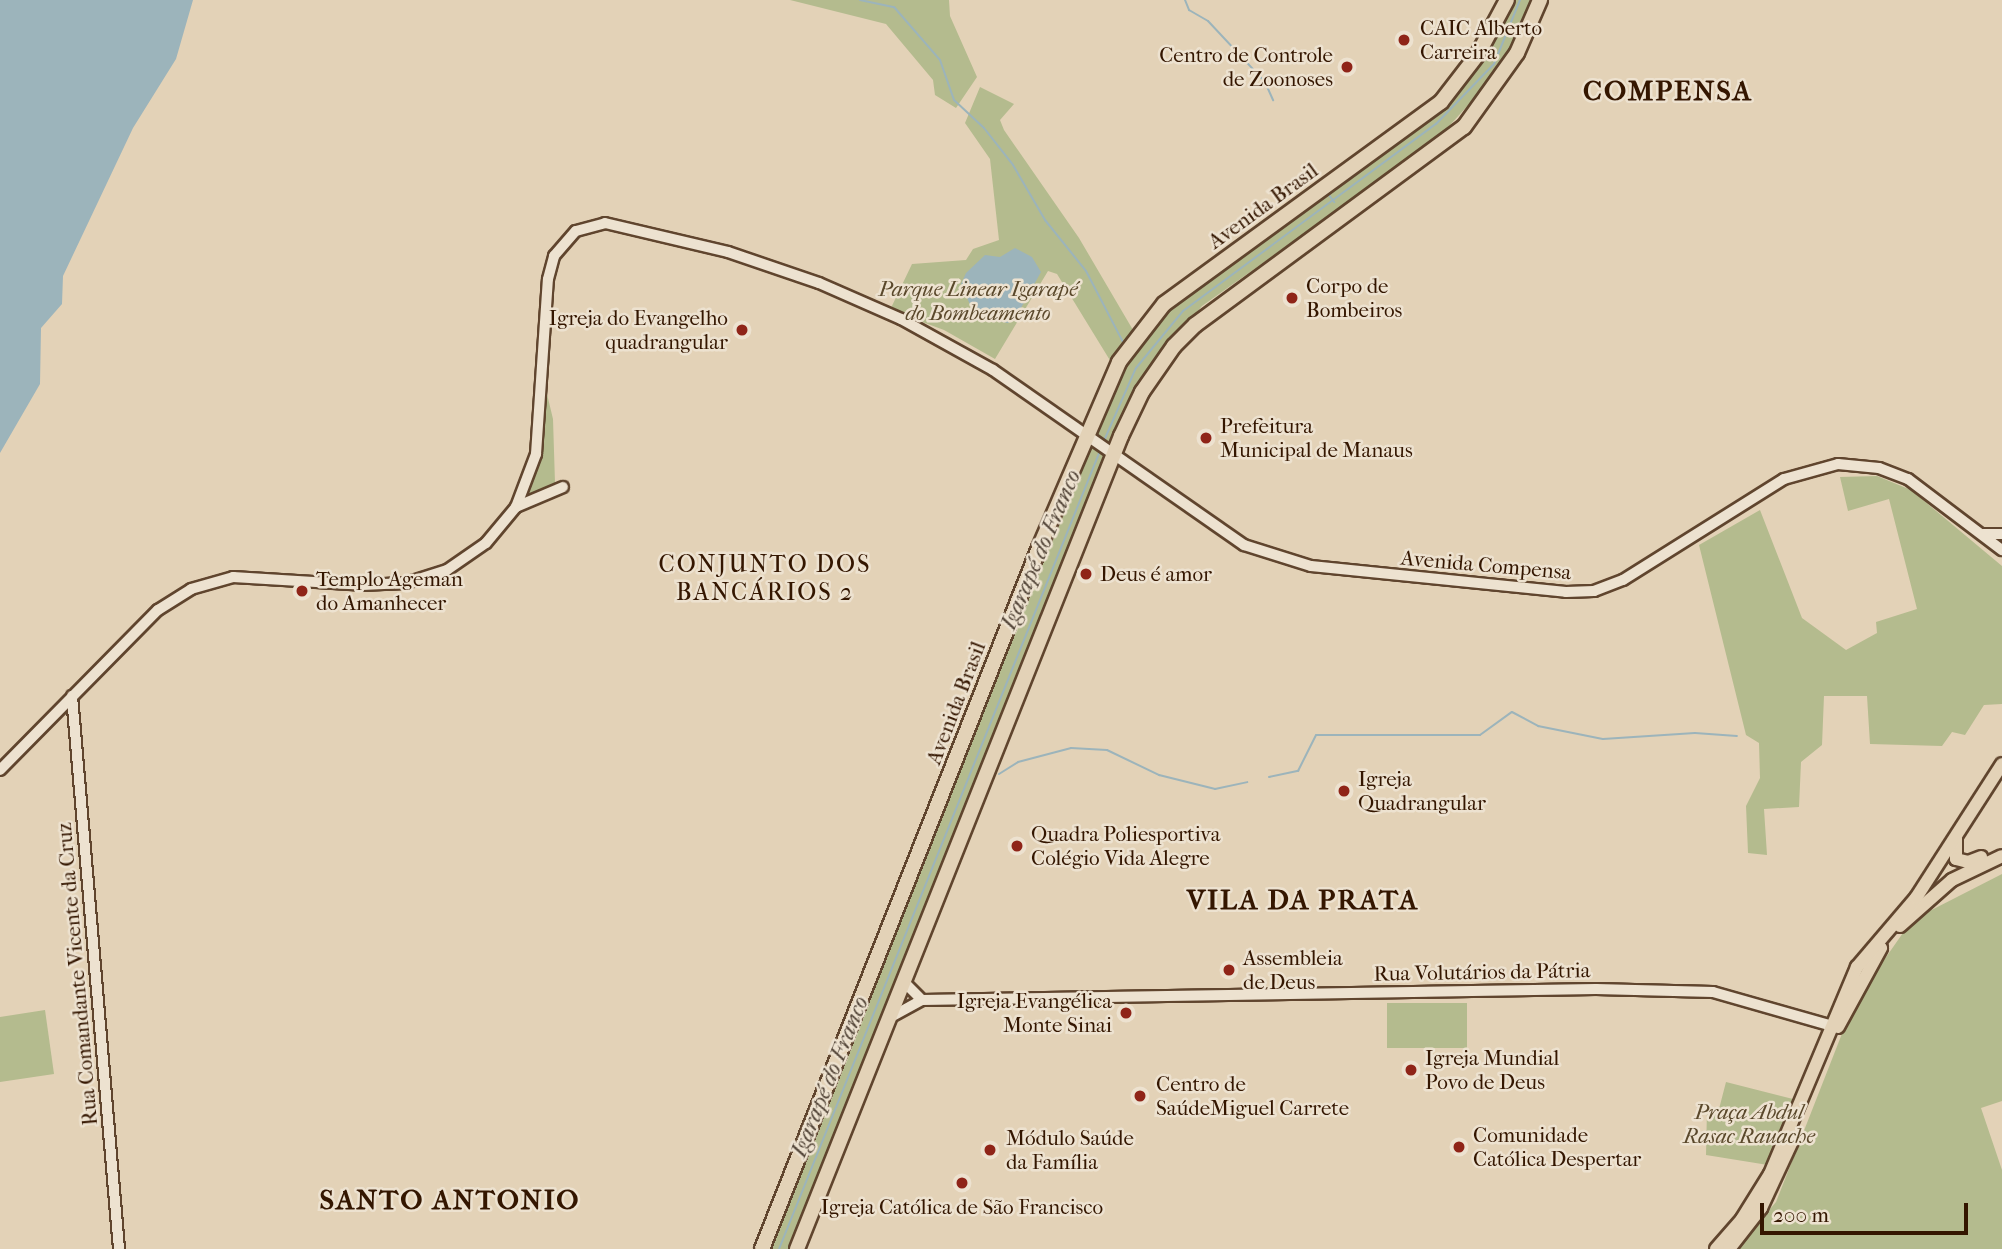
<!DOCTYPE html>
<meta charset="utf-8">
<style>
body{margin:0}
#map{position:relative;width:2002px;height:1249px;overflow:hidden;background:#e3d2b7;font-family:"IM FELL French Canon",serif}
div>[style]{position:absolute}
.green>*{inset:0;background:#b4bb8e;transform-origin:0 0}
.water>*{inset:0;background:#9cb4bb}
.stream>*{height:2px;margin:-1px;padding:0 1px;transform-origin:1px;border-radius:1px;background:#9cb4bb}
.roads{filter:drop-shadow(2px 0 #60452e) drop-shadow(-2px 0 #60452e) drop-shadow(0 2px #60452e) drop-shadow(0 -2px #60452e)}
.minor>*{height:10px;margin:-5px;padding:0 5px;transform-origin:5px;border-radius:5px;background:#ede2d0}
.major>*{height:12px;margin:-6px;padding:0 6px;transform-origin:6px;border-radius:6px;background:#e3d2b7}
.highway>*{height:14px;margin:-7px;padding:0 7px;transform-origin:7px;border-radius:7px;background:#e3d2b7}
.dots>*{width:19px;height:19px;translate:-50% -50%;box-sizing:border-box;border:4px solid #ede2d0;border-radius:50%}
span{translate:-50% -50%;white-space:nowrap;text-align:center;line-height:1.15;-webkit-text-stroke:5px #ede2d0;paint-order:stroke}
.poi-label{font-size:21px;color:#341600}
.left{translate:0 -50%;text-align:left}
.right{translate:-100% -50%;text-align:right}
.street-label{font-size:21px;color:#341600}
.park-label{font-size:21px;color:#5a482b;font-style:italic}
.water-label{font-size:23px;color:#534538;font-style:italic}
.quarter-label{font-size:24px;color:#341600;letter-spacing:2px}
.district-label{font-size:28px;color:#341600;font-weight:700;letter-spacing:2px}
.scale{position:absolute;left:1760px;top:1203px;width:208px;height:32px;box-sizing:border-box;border:4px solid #341600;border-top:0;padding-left:9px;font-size:21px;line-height:24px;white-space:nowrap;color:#341600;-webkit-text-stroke:5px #ede2d0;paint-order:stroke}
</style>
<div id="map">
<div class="green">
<i style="clip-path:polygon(790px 0,949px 0,950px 16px,977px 77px,956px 108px,935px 95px,933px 80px,886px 24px)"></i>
<i style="clip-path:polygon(1512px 0,1530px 0,1517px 36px,1496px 74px,1451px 124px,1425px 148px,1202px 306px,1144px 376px,1105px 457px,789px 1249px,765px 1249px,1089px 446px,1092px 430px,1134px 353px,1175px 303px,1440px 113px,1470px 75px)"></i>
<i style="clip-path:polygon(980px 87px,1014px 104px,1000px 120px,1004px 130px,1079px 238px,1133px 330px,1111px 362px,1057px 274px,1048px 271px,995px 359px,944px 330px,890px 310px,912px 264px,966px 260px,973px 249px,999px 240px,990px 159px,965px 123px)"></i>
<i style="clip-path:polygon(547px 394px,553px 419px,555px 483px,526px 496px,534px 475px)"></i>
<i style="clip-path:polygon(1877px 476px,1911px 490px,2002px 566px,2002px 704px,1984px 705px,1965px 735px,1952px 732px,1942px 746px,1870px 744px,1867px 696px,1824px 696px,1822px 745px,1801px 762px,1799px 807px,1764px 809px,1767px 855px,1748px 853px,1746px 806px,1760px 778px,1759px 743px,1746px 735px,1699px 545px,1760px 510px,1802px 618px,1846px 650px,1877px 633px,1876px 622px,1917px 609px,1889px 499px,1848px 511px,1840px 477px)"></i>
<i style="clip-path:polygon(2002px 874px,2002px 1101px,1981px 1108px,2002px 1170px,2002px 1249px,1736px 1249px,1776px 1202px,1854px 1003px,1912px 920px)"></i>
<i style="left:1467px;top:1003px;width:45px;height:80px;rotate:90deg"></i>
<i style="clip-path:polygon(45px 1010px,54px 1074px,0 1082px,0 1017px)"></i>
<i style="clip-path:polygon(1726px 1082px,1797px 1100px,1768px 1165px,1706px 1155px,1707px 1109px,1719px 1109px)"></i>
</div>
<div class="water">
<i style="clip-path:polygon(0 0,193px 0,176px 59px,133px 128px,63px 276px,62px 304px,41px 328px,40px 384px,0 453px)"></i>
<i style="clip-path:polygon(1015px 248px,1032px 257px,1041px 272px,1017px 315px,1008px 323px,975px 316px,961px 284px,966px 273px,985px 255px,1000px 257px)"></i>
</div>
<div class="stream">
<i style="left:860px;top:0;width:35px;rotate:12deg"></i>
<i style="left:894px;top:7px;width:70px;rotate:49deg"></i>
<i style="left:940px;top:60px;width:42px;rotate:70.7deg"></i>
<i style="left:954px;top:100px;width:41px;rotate:43deg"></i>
<i style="left:984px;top:128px;width:47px;rotate:51.9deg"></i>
<i style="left:1013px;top:165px;width:64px;rotate:59.8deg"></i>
<i style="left:1045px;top:220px;width:65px;rotate:51.2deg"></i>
<i style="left:1086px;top:271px;width:85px;rotate:62.5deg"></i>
<i style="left:1185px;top:0;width:11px;rotate:68deg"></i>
<i style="left:1189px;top:10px;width:22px;rotate:30deg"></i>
<i style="left:1208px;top:21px;width:83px;rotate:46.9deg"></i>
<i style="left:1265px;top:82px;width:20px;rotate:66deg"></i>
<i style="left:1329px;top:195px;width:9px;rotate:54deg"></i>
<i style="left:1103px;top:443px;width:82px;rotate:-66.3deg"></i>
<i style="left:1136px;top:368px;width:74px;rotate:-50.5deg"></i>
<i style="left:1183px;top:311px;width:315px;rotate:-36.5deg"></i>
<i style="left:1436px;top:124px;width:83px;rotate:-46deg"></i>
<i style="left:1494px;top:64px;width:69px;rotate:-67.9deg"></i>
<i style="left:999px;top:774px;width:22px;rotate:-32deg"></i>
<i style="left:1018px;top:762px;width:55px;rotate:-14.8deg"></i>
<i style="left:1071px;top:748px;width:36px;rotate:3deg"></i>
<i style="left:1107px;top:750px;width:58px;rotate:25.7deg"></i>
<i style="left:1159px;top:775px;width:58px;rotate:14deg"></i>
<i style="left:1215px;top:789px;width:33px;rotate:-12deg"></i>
<i style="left:1269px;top:777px;width:30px;rotate:-12deg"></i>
<i style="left:1298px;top:771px;width:40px;rotate:-63.4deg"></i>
<i style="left:1316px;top:735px;width:164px"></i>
<i style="left:1480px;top:735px;width:39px;rotate:-36deg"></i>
<i style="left:1512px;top:712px;width:30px;rotate:28deg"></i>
<i style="left:1538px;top:726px;width:66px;rotate:11.3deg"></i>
<i style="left:1603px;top:739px;width:92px;rotate:-3.7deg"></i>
<i style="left:1695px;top:733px;width:42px;rotate:4.1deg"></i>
<i style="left:779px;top:1249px;width:860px;rotate:-68.09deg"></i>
</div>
<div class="roads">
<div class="minor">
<i style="left:516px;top:507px;width:51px;rotate:-23.1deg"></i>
<i style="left:1983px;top:534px;width:19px"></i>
<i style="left:72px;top:696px;width:555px;rotate:85.14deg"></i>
<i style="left:0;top:770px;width:225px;rotate:-45.4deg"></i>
<i style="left:158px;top:610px;width:39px;rotate:-32deg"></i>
<i style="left:191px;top:589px;width:44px;rotate:-15.9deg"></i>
<i style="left:233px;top:577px;width:129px;rotate:3.5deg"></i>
<i style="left:362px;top:585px;width:44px;rotate:-2.6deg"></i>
<i style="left:406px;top:583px;width:43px;rotate:-17.6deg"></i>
<i style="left:447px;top:570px;width:47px;rotate:-34.7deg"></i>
<i style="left:486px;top:543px;width:47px;rotate:-50.2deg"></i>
<i style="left:516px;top:507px;width:57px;rotate:-69.3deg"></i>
<i style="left:536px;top:454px;width:175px;rotate:-86.1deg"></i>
<i style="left:548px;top:279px;width:24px;rotate:-75deg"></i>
<i style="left:554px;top:256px;width:33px;rotate:-49deg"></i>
<i style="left:576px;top:231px;width:30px;rotate:-15deg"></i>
<i style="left:605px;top:223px;width:126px;rotate:13.3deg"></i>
<i style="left:728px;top:252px;width:96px;rotate:18.8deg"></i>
<i style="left:819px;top:283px;width:90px;rotate:23.7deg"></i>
<i style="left:901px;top:319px;width:105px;rotate:29deg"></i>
<i style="left:993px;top:370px;width:306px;rotate:34.9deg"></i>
<i style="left:1244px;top:545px;width:70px;rotate:17.4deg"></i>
<i style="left:1311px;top:566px;width:256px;rotate:5.8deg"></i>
<i style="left:1566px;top:592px;width:28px;rotate:-2deg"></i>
<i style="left:1594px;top:591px;width:31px;rotate:-21deg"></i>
<i style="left:1623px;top:580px;width:190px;rotate:-32.1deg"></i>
<i style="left:1784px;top:479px;width:56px;rotate:-15.5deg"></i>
<i style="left:1838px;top:464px;width:41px;rotate:5.6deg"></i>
<i style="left:1879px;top:468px;width:31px;rotate:21deg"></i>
<i style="left:1908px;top:479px;width:118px;rotate:37.1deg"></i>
<i style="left:904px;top:982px;width:25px;rotate:45deg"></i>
<i style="left:891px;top:1017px;width:35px;rotate:-29deg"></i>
<i style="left:922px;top:1000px;width:674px;rotate:-0.94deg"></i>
<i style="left:1596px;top:989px;width:117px;rotate:1.5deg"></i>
<i style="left:1713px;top:992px;width:121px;rotate:15.9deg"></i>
</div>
<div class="major">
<i style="left:1956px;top:838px;width:21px;rotate:90deg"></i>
<i style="left:1956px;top:859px;width:12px;rotate:14deg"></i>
<i style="left:1968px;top:862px;width:14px;rotate:-21deg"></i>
<i style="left:1900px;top:926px;width:69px;rotate:-41.5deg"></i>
<i style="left:1952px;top:880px;width:55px;rotate:-25.6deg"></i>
<i style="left:1838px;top:1027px;width:90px;rotate:-61.4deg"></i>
<i style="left:1716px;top:1249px;width:40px;rotate:-49deg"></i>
<i style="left:1742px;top:1219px;width:53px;rotate:-58.1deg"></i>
<i style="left:1770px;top:1174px;width:225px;rotate:-67.2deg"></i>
<i style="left:1857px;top:967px;width:91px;rotate:-49.5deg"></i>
<i style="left:1916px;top:898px;width:159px;rotate:-57.3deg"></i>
<i style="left:1729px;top:1249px;width:52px;rotate:-52deg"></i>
<i style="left:1761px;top:1208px;width:81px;rotate:-65deg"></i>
</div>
<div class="highway">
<i style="left:762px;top:1249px;width:754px;rotate:-68.44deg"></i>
<i style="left:1039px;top:548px;width:202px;rotate:-66.7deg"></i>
<i style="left:1119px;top:362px;width:73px;rotate:-52.2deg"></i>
<i style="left:1164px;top:304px;width:343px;rotate:-36.1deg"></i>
<i style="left:1441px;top:102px;width:61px;rotate:-52.4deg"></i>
<i style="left:1478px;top:54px;width:61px;rotate:-61.8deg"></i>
<i style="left:797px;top:1249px;width:875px;rotate:-68.27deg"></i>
<i style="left:1121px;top:436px;width:49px;rotate:-64.5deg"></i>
<i style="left:1142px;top:392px;width:56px;rotate:-55.2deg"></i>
<i style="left:1174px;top:346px;width:30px;rotate:-45deg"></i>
<i style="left:1195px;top:325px;width:334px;rotate:-36.4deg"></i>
<i style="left:1464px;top:127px;width:91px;rotate:-54.4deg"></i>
<i style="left:1517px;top:53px;width:58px;rotate:-66.5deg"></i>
</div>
</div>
<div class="dots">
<i style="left:1404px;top:40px;background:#8f2418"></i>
<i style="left:1347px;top:67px;background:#8f2418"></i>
<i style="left:1292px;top:298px;background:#8f2418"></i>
<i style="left:742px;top:330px;background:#8f2418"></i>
<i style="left:1206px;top:438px;background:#8f2418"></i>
<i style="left:1086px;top:574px;background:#8f2418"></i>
<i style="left:302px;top:591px;background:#8f2418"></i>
<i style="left:1344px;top:791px;background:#8f2418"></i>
<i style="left:1017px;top:846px;background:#8f2418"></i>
<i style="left:1229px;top:970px;background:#8f2418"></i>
<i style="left:1126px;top:1013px;background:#8f2418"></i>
<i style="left:1411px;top:1070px;background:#8f2418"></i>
<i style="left:1140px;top:1096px;background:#8f2418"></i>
<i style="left:1459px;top:1147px;background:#8f2418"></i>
<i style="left:990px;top:1150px;background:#8f2418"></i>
<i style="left:962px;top:1183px;background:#8f2418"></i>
</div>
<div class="poi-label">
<span class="left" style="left:1420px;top:40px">CAIC Alberto<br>Carreira</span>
<span class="right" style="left:1333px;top:67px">Centro de Controle<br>de Zoonoses</span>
<span class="left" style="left:1306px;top:298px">Corpo de<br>Bombeiros</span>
<span class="right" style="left:728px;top:330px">Igreja do Evangelho<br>quadrangular</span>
<span class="left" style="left:1220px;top:438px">Prefeitura<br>Municipal de Manaus</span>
<span class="left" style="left:1100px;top:574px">Deus é amor</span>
<span class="left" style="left:316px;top:591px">Templo Ageman<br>do Amanhecer</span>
<span class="left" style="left:1358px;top:791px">Igreja<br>Quadrangular</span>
<span class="left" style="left:1031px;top:846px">Quadra Poliesportiva<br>Colégio Vida Alegre</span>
<span class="left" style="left:1243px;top:970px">Assembleia<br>de Deus</span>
<span class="right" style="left:1112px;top:1013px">Igreja Evangélica<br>Monte Sinai</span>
<span class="left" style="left:1425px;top:1070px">Igreja Mundial<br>Povo de Deus</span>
<span class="left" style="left:1156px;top:1096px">Centro de<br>SaúdeMiguel Carrete</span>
<span class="left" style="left:1473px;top:1147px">Comunidade<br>Católica Despertar</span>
<span class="left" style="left:1006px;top:1150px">Módulo Saúde<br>da Família</span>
<span style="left:962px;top:1207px">Igreja Católica de São Francisco</span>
</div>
<div class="street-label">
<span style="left:1263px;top:206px;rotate:-36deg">Avenida Brasil</span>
<span style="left:1486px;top:565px;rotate:5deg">Avenida Compensa</span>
<span style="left:956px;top:703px;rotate:-69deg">Avenida Brasil</span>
<span style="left:1482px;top:972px;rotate:-1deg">Rua Volutários da Pátria</span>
<span style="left:77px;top:974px;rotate:-95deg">Rua Comandante Vicente da Cruz</span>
</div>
<div class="park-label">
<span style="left:978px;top:301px">Parque Linear Igarapé<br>do Bombeamento</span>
<span style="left:1749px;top:1124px">Praça Abdul<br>Rasac Rauache</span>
</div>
<div class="water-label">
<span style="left:1041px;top:550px;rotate:-67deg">Igarapé do Franco</span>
<span style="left:830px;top:1077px;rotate:-68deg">Igarapé do Franco</span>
</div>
<div class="quarter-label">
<span style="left:765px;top:579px">CONJUNTO DOS<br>BANCÁRIOS 2</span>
</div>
<div class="district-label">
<span style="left:1668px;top:91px">COMPENSA</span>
<span style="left:1303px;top:900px">VILA DA PRATA</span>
<span style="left:450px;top:1200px">SANTO ANTONIO</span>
</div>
<div class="scale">200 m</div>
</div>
